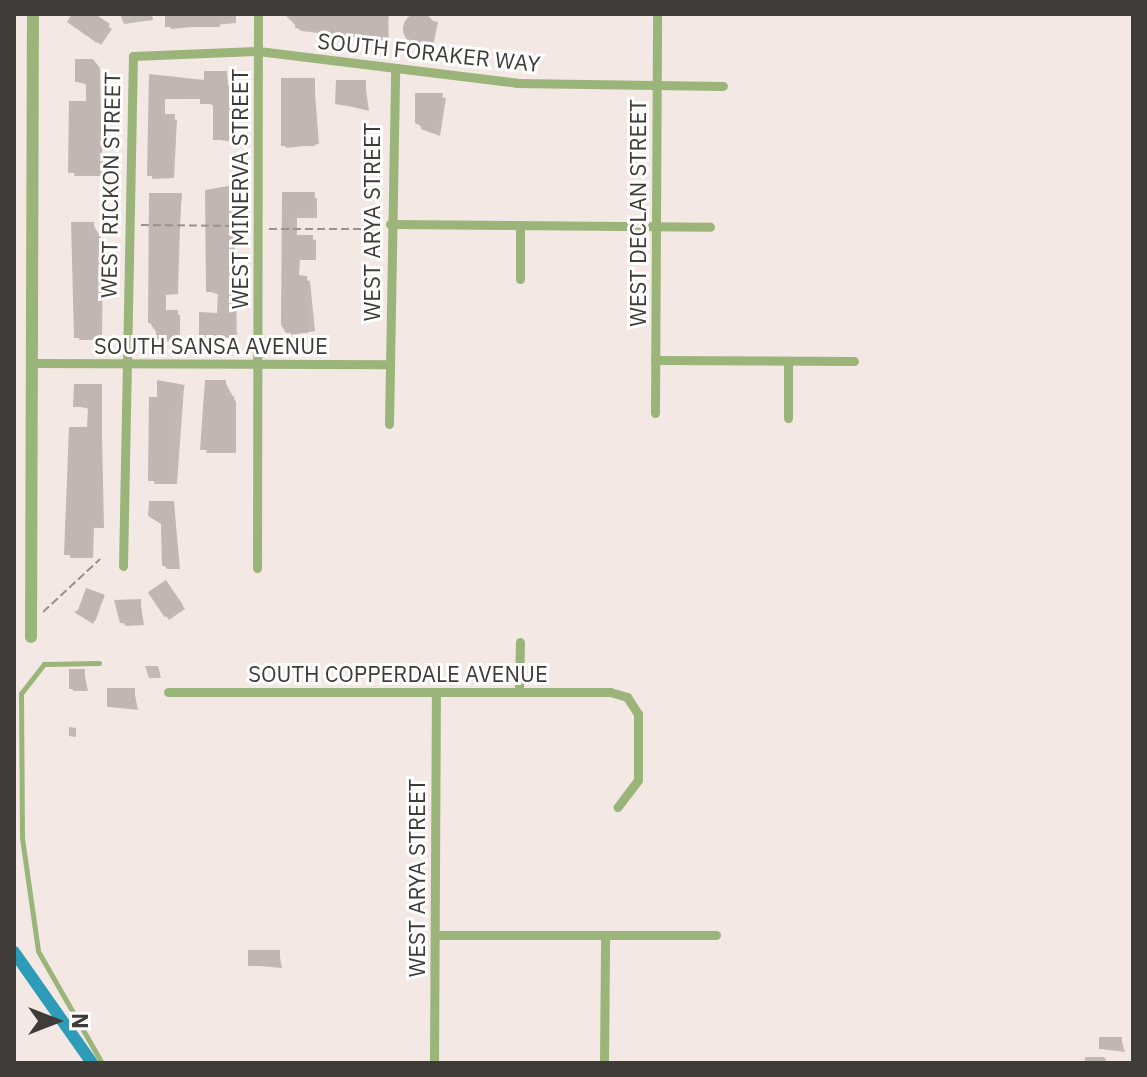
<!DOCTYPE html>
<style>
body{margin:0}
#map{position:relative;width:1147px;height:1077px;overflow:hidden;background:#f3e8e3;font-family:"IBM Plex Sans",sans-serif}
div>[style]{position:absolute}
.shadow>*{inset:0;background:#0003}
.canal>*{height:12px;margin:-6px;padding:0 6px;transform-origin:6px;border-radius:6px;background:#2e9cb8}
.building>*{inset:0;background:#c1b6b2;transform-origin:0 0}
.round{border-radius:50%}
.path>*{height:2px;margin-top:-1px;transform-origin:0;background:repeating-linear-gradient(90deg,#98918d 0 8px,transparent 0 12px)}
.service>*{height:5px;margin:-2.5px;padding:0 2.5px;transform-origin:2.5px;border-radius:2.5px;background:#9bb479}
.minor>*{height:9px;margin:-4.5px;padding:0 4.5px;transform-origin:4.5px;border-radius:4.5px;background:#9bb479}
.tertiary>*{height:12px;margin:-6px;padding:0 6px;transform-origin:6px;border-radius:6px;background:#9bb479}
span{translate:-50% -50%;white-space:nowrap;text-align:center;line-height:1.15;-webkit-text-stroke:6px #fff;paint-order:stroke}
.street-label{font-size:22px;color:#3f3b39}
.frame{position:absolute;inset:0;border:16px solid #3f3b39;pointer-events:none}
.north{position:absolute;left:16px;top:981px;width:80px;height:80px;-webkit-text-stroke:6px #fff;paint-order:stroke;rotate:90deg;font-size:22px;font-weight:700;line-height:32px;text-align:center;color:#3f3b39}
.north::after{content:'';display:block;margin:auto;width:28px;height:36px;background:#3f3b39;clip-path:polygon(50% 0,100% 100%,50% 72%,0 100%)}
</style>
<div id="map">
<div class="shadow">
<i style="clip-path:polygon(75px 14px,92px 14px,112px 29px,101px 45px,73px 25px)"></i>
<i style="clip-path:polygon(120px 14px,152px 14px,153px 20px,124px 24px)"></i>
<i style="clip-path:polygon(167px 14px,236px 14px,236px 23px,171px 29px)"></i>
<i style="clip-path:polygon(284px 14px,388px 15px,389px 41px,301px 31px)"></i>
<i style="clip-path:polygon(409px 15px,438px 22px,433px 47px,406px 40px)"></i>
<i style="clip-path:polygon(96px 64px,104px 176px,74px 176px,88px 103px,88px 85px,77px 82px)"></i>
<i style="clip-path:polygon(226px 73px,237px 143px,215px 139px,215px 107px,202px 99px,165px 99px,165px 116px,177px 120px,174px 178px,152px 179px,151px 76px,206px 82px)"></i>
<i style="clip-path:polygon(314px 80px,319px 144px,287px 148px,283px 145px)"></i>
<i style="clip-path:polygon(365px 82px,369px 111px,337px 103px)"></i>
<i style="clip-path:polygon(418px 95px,446px 98px,440px 136px,421px 129px)"></i>
<i style="clip-path:polygon(234px 188px,237px 338px,204px 338px,219px 315px,220px 295px,208px 291px,207px 191px)"></i>
<i style="clip-path:polygon(284px 194px,317px 198px,317px 218px,297px 218px,297px 237px,316px 240px,316px 260px,300px 260px,299px 278px,310px 281px,315px 331px,291px 335px)"></i>
<i style="clip-path:polygon(181px 195px,178px 294px,166px 295px,166px 312px,180px 315px,180px 342px,162px 341px,150px 323px)"></i>
<i style="clip-path:polygon(93px 224px,103px 242px,102px 340px,79px 340px)"></i>
<i style="clip-path:polygon(225px 382px,236px 402px,236px 453px,206px 453px)"></i>
<i style="clip-path:polygon(101px 386px,104px 528px,94px 528px,93px 558px,70px 558px,90px 409px,75px 406px)"></i>
<i style="clip-path:polygon(184px 387px,177px 484px,154px 484px,159px 399px)"></i>
<i style="clip-path:polygon(174px 503px,180px 569px,167px 569px,164px 565px)"></i>
<i style="clip-path:polygon(169px 586px,185px 609px,169px 620px,150px 593px)"></i>
<i style="clip-path:polygon(104px 597px,93px 624px,74px 612px)"></i>
<i style="clip-path:polygon(140px 601px,144px 625px,126px 626px,122px 622px)"></i>
<i style="clip-path:polygon(145px 666px,158px 666px,161px 678px,149px 678px)"></i>
<i style="clip-path:polygon(84px 671px,88px 691px,74px 691px,71px 688px)"></i>
<i style="clip-path:polygon(134px 690px,138px 710px,109px 707px)"></i>
<i style="clip-path:polygon(69px 727px,76px 728px,76px 737px,69px 736px)"></i>
<i style="clip-path:polygon(279px 952px,282px 968px,250px 965px)"></i>
<i style="clip-path:polygon(1121px 1039px,1125px 1052px,1101px 1049px)"></i>
<i style="clip-path:polygon(1085px 1057px,1104px 1057px,1108px 1063px,1085px 1063px)"></i>
</div>
<div class="canal">
<i style="left:14px;top:952px;width:136px;rotate:54.9deg"></i>
</div>
<div class="building">
<i class="round" style="left:403px;top:13px;width:32px;height:32px"></i>
<i style="clip-path:polygon(72px 14px,95px 14px,110px 24px,97px 43px,67px 22px)"></i>
<i style="left:165px;top:14px;width:55px;height:13px"></i>
<i style="clip-path:polygon(296px 14px,389px 14px,386px 39px,295px 28px)"></i>
<i style="clip-path:polygon(75px 59px,93px 59px,100px 68px,102px 173px,68px 173px,69px 101px,86px 101px,86px 82px,75px 82px)"></i>
<i style="clip-path:polygon(204px 71px,227px 71px,228px 85px,234px 85px,235px 140px,213px 140px,213px 104px,200px 104px,200px 96px,162px 97px,162px 114px,175px 114px,171px 176px,147px 176px,149px 74px,204px 80px)"></i>
<i style="left:281px;top:78px;width:34px;height:68px"></i>
<i style="clip-path:polygon(336px 80px,366px 80px,366px 109px,335px 104px)"></i>
<i style="clip-path:polygon(415px 93px,443px 93px,437px 134px,415px 123px)"></i>
<i style="clip-path:polygon(234px 185px,234px 204px,226px 204px,226px 228px,234px 228px,234px 336px,199px 335px,199px 312px,217px 313px,218px 292px,206px 292px,205px 190px)"></i>
<i style="clip-path:polygon(282px 192px,315px 192px,314px 215px,295px 215px,295px 235px,313px 235px,313px 258px,298px 258px,296px 275px,307px 276px,308px 333px,286px 333px,281px 325px)"></i>
<i style="clip-path:polygon(149px 193px,182px 193px,175px 292px,164px 292px,164px 310px,178px 310px,177px 339px,156px 339px,156px 323px,148px 323px)"></i>
<i style="clip-path:polygon(71px 222px,94px 222px,94px 236px,101px 236px,99px 338px,74px 338px)"></i>
<i style="clip-path:polygon(157px 380px,185px 385px,174px 409px,175px 481px,148px 481px,149px 397px,157px 397px)"></i>
<i style="clip-path:polygon(205px 380px,226px 380px,226px 397px,234px 396px,233px 450px,200px 450px)"></i>
<i style="clip-path:polygon(74px 384px,102px 384px,101px 525px,91px 526px,90px 556px,64px 555px,69px 427px,87px 427px,88px 407px,73px 407px)"></i>
<i style="clip-path:polygon(149px 501px,174px 501px,178px 566px,162px 566px,161px 524px,148px 516px)"></i>
<i style="left:166px;top:580px;width:30px;height:22px;rotate:56deg"></i>
<i style="left:86px;top:588px;width:20px;height:28px;rotate:20deg"></i>
<i style="clip-path:polygon(141px 599px,142px 623px,120px 623px,114px 600px)"></i>
<i style="left:69px;top:669px;width:16px;height:20px"></i>
<i style="left:107px;top:688px;width:28px;height:19px"></i>
<i style="left:248px;top:950px;width:32px;height:16px"></i>
<i style="left:1099px;top:1037px;width:23px;height:12px"></i>
</div>
<div class="path">
<i style="left:141px;top:225px;width:106px;rotate:0.5deg"></i>
<i style="left:269px;top:229px;width:111px"></i>
<i style="left:43px;top:612px;width:78px;rotate:-42.9deg"></i>
</div>
<div class="service">
<i style="left:99px;top:663px;width:55px;rotate:179deg"></i>
<i style="left:44px;top:664px;width:37px;rotate:128deg"></i>
<i style="left:21px;top:693px;width:145px;rotate:89.6deg"></i>
<i style="left:22px;top:838px;width:114px;rotate:81.9deg"></i>
<i style="left:38px;top:951px;width:129px;rotate:60.3deg"></i>
</div>
<div class="minor">
<i style="left:390px;top:224px;width:320px;rotate:0.5deg"></i>
<i style="left:520px;top:225px;width:54px;rotate:90deg"></i>
<i style="left:655px;top:360px;width:199px;rotate:0.3deg"></i>
<i style="left:32px;top:363px;width:357px;rotate:0.2deg"></i>
<i style="left:655px;top:413px;width:399px;rotate:-89.7deg"></i>
<i style="left:788px;top:418px;width:57px;rotate:-90deg"></i>
<i style="left:389px;top:424px;width:356px;rotate:-89deg"></i>
<i style="left:123px;top:566px;width:510px;rotate:-88.88deg"></i>
<i style="left:133px;top:56px;width:125px;rotate:-2.3deg"></i>
<i style="left:258px;top:51px;width:261px;rotate:7deg"></i>
<i style="left:517px;top:83px;width:206px;rotate:0.8deg"></i>
<i style="left:257px;top:568px;width:554px;rotate:-89.9deg"></i>
<i style="left:168px;top:692px;width:442px"></i>
<i style="left:610px;top:692px;width:18px;rotate:16deg"></i>
<i style="left:627px;top:697px;width:20px;rotate:57deg"></i>
<i style="left:638px;top:714px;width:66px;rotate:90deg"></i>
<i style="left:638px;top:780px;width:34px;rotate:127deg"></i>
<i style="left:519px;top:692px;width:50px;rotate:-88.9deg"></i>
<i style="left:435px;top:935px;width:281px"></i>
<i style="left:434px;top:1063px;width:371px;rotate:-89.7deg"></i>
<i style="left:604px;top:1063px;width:126px;rotate:-89.5deg"></i>
</div>
<div class="tertiary">
<i style="left:31px;top:637px;width:623px;rotate:-89.82deg"></i>
</div>
<div class="street-label">
<span style="left:429px;top:52px;rotate:6deg">SOUTH FORAKER WAY</span>
<span style="left:110px;top:185px;rotate:-89deg">WEST RICKON STREET</span>
<span style="left:240px;top:189px;rotate:-90deg">WEST MINERVA STREET</span>
<span style="left:638px;top:213px;rotate:-90deg">WEST DECLAN STREET</span>
<span style="left:372px;top:222px;rotate:-90deg">WEST ARYA STREET</span>
<span style="left:211px;top:346px">SOUTH SANSA AVENUE</span>
<span style="left:398px;top:674px">SOUTH COPPERDALE AVENUE</span>
<span style="left:417px;top:878px;rotate:-90deg">WEST ARYA STREET</span>
</div>
<div class="frame"></div>
<div class="north">N</div>
</div>
